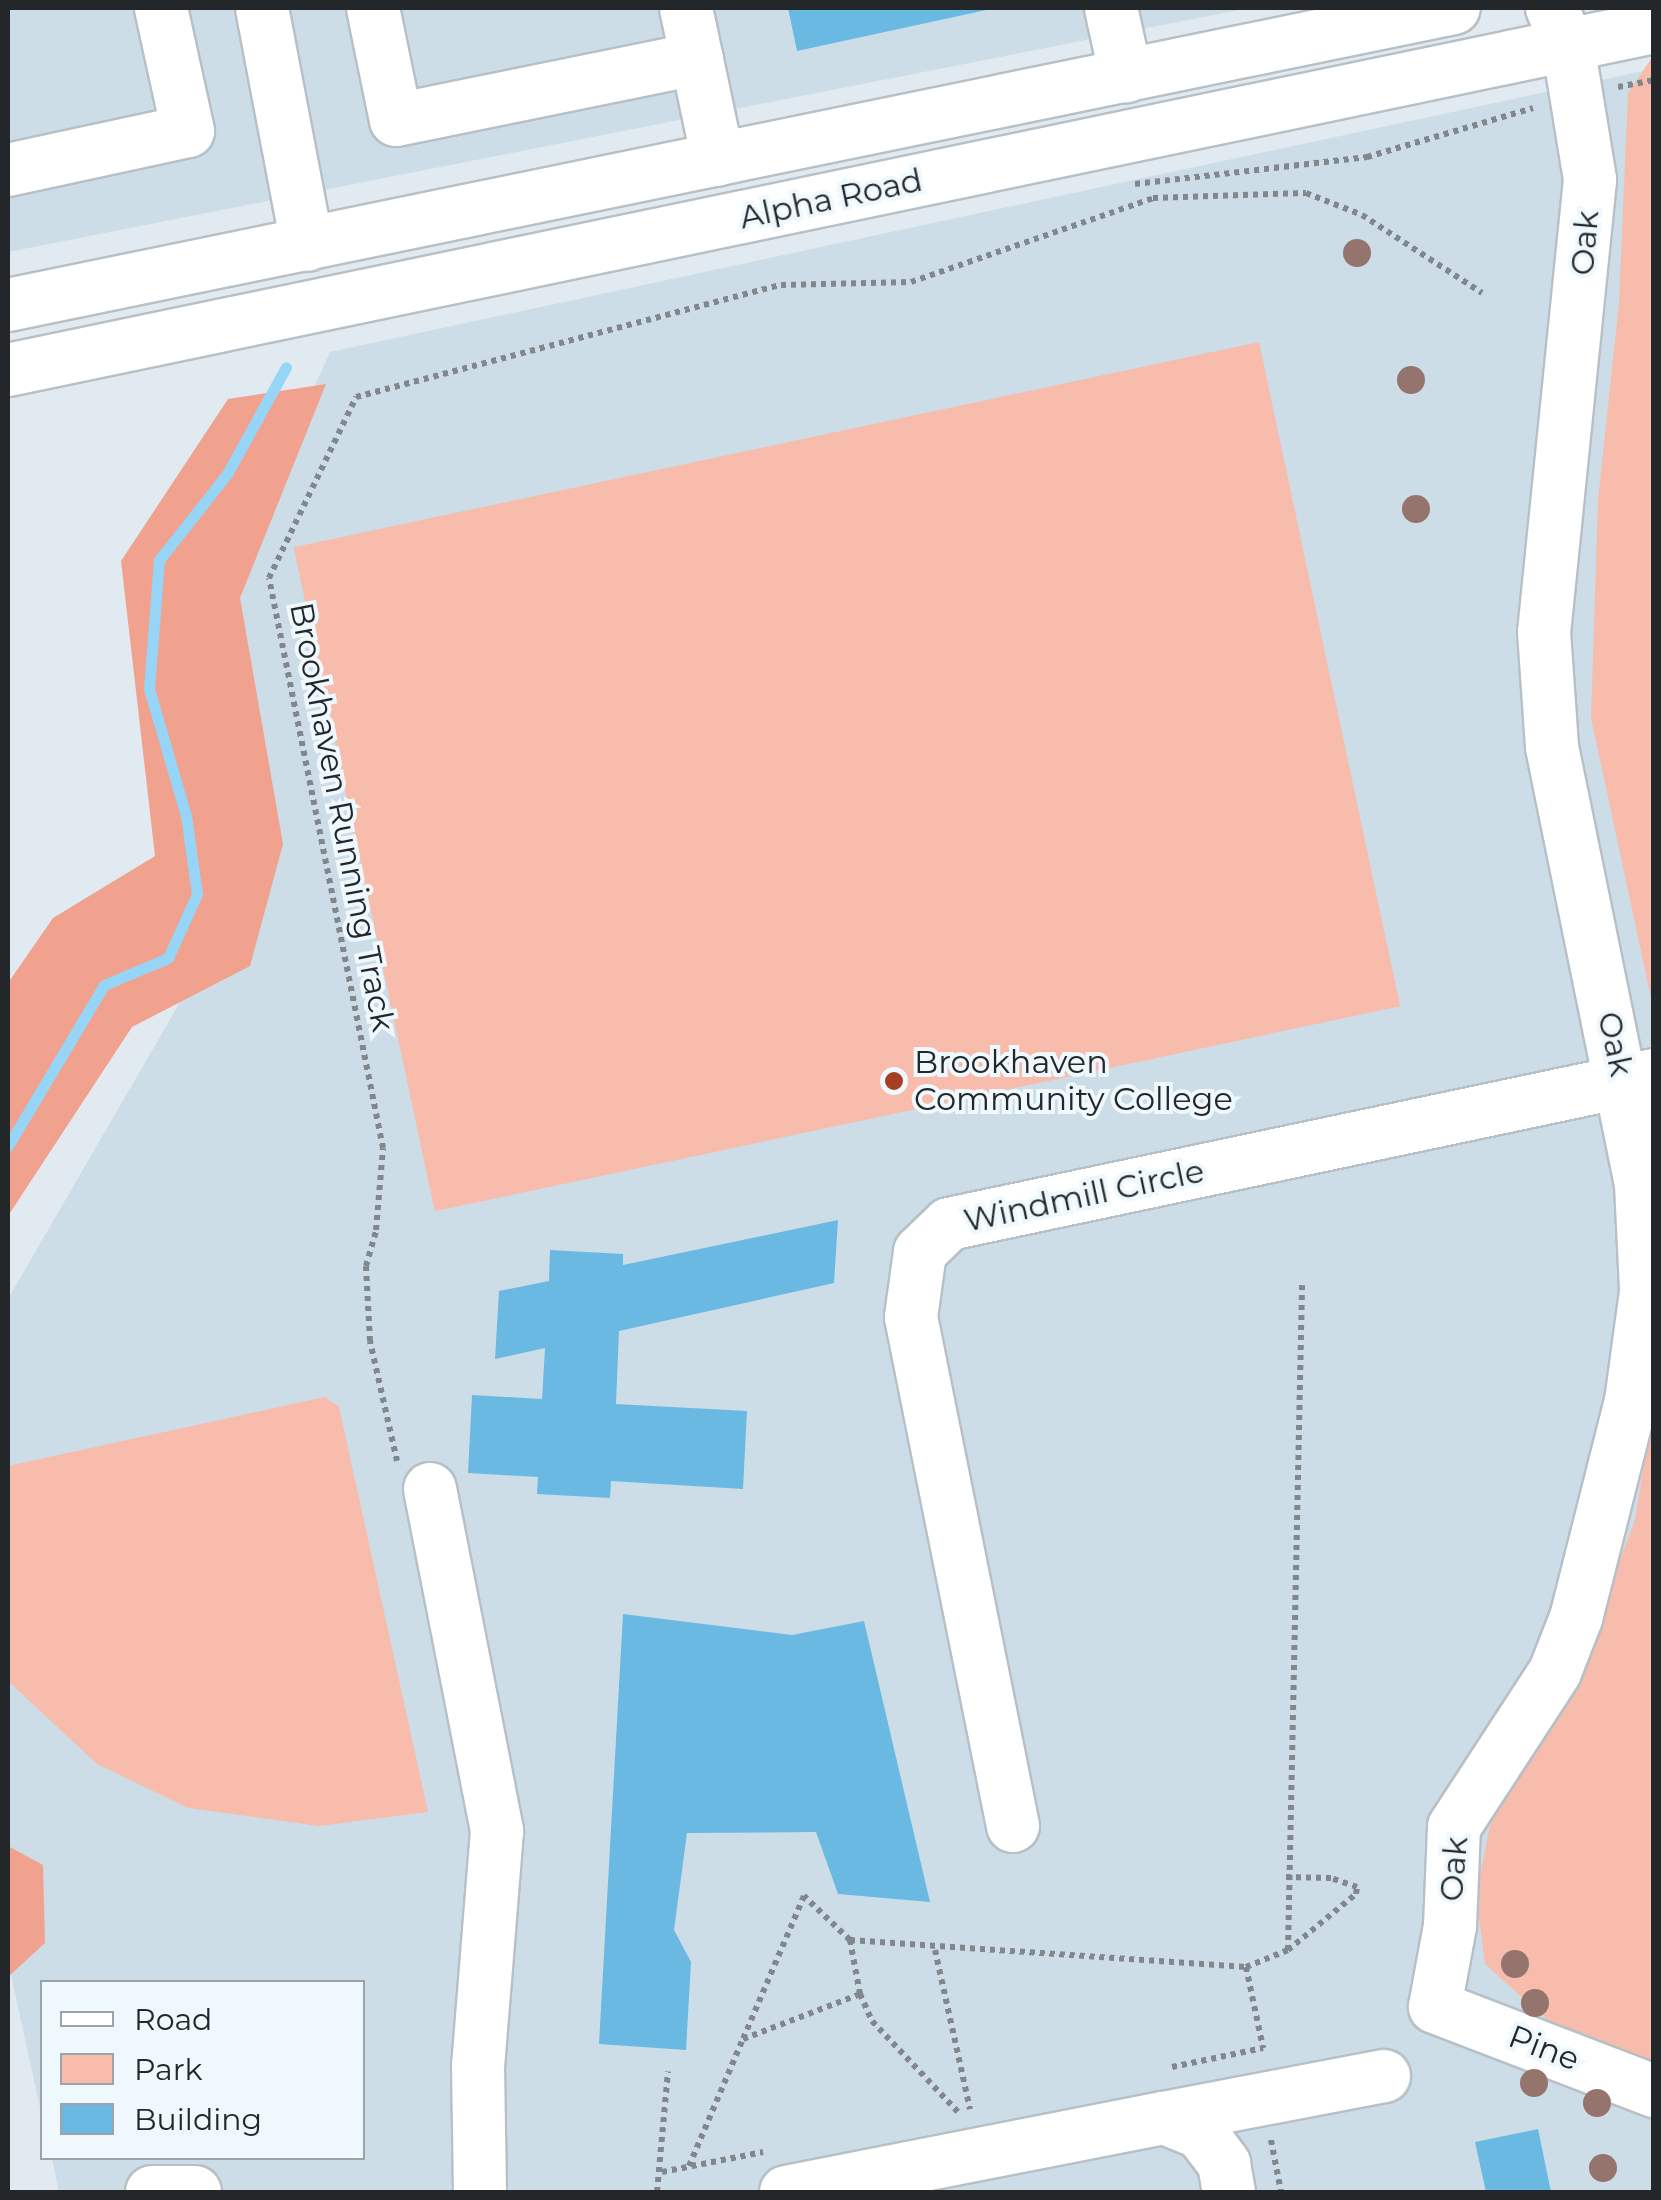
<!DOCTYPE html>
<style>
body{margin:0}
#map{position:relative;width:1661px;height:2200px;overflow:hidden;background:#e1eaf0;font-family:Montserrat,sans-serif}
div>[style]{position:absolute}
.built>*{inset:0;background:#ccdde7}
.green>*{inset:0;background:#f7bcac;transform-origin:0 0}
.forest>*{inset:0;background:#f1a28e}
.stream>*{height:11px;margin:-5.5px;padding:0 5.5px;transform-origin:5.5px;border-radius:5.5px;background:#97d5f6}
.building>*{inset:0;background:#6ab9e3}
.path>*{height:6px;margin-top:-3px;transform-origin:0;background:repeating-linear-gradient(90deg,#81878c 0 5px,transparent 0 10px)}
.roads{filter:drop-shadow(2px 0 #b7c0c6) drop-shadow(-2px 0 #b7c0c6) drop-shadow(0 2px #b7c0c6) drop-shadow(0 -2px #b7c0c6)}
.minor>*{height:52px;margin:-26px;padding:0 26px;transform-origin:26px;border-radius:26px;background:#fff}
.trees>*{width:28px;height:28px;margin:-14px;border-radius:50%;background:#96746e}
.dots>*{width:28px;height:28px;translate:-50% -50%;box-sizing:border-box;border:5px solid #eef8fd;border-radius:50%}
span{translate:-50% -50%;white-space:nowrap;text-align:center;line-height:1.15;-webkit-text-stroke:8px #eef8fd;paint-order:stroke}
.street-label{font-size:32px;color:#24272a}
.poi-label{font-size:32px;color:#24272a}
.left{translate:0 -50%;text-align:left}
.frame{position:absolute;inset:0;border:10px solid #24272a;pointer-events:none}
.legend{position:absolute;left:40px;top:1980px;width:325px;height:180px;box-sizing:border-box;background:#eef8fd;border:2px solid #9da4a9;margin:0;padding:12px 18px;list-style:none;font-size:30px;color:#24272a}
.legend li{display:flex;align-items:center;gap:20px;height:50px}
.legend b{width:50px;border:2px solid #9da4a9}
</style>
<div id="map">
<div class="built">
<i style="clip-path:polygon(8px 8px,1249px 8px,8px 252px)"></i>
<i style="clip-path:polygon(1653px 69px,1653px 2192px,59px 2192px,52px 2158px,362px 2158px,362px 1982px,42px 1982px,42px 2117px,8px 1961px,8px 1299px,260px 864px,220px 599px,330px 352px)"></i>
</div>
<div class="green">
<i style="clip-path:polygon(1653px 56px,1653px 1007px,1591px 718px,1598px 500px,1619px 303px,1628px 93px)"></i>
<i style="left:1259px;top:342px;width:679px;height:987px;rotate:78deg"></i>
<i style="clip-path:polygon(325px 1397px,339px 1407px,428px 1812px,319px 1826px,188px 1808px,97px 1764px,8px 1681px,8px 1466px)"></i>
<i style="clip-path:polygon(1653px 1408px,1653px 2065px,1552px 2024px,1485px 1964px,1476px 1895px,1490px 1825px,1572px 1686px,1635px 1520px)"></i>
</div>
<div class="forest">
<i style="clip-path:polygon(326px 384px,240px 598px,283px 844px,250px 966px,132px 1027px,8px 1216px,8px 983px,53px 918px,155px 856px,121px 561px,228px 399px)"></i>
<i style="clip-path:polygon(8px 1846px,43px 1865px,45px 1943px,8px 1977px)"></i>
</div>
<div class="stream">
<i style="left:8px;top:1146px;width:187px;rotate:-59.2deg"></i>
<i style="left:104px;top:985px;width:69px;rotate:-22.9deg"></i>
<i style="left:168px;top:958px;width:70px;rotate:-65.6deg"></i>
<i style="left:197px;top:894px;width:79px;rotate:-98deg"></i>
<i style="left:186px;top:816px;width:132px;rotate:-106.2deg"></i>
<i style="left:149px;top:689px;width:129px;rotate:-85.6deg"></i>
<i style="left:159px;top:560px;width:110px;rotate:-51.7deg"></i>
<i style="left:227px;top:474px;width:122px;rotate:-61.1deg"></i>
</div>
<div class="building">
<i style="clip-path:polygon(788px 8px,991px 8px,991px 9px,797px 51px)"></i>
<i style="clip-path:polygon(838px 1220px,834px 1283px,619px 1331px,616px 1404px,747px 1411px,743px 1489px,611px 1481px,610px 1498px,537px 1494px,538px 1477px,468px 1473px,472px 1395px,542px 1399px,545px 1348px,495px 1359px,499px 1291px,549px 1281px,550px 1250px,623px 1254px,623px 1265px)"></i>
<i style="clip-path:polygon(623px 1614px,792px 1635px,864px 1621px,930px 1902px,838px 1894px,816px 1832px,687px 1833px,674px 1930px,691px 1962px,686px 2050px,599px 2044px)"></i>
<i style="clip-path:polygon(1538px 2129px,1551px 2192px,1486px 2192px,1475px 2142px)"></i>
</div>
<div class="path">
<i style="left:1618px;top:87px;width:37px;rotate:-11deg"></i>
<i style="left:1135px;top:184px;width:234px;rotate:-6.6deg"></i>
<i style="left:1367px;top:157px;width:173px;rotate:-16.4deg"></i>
<i style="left:397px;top:1461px;width:123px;rotate:-102.7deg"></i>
<i style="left:370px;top:1341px;width:75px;rotate:-93.1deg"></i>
<i style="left:366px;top:1266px;width:37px;rotate:-74deg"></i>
<i style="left:376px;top:1230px;width:82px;rotate:-85.1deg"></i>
<i style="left:383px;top:1148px;width:581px;rotate:-101.31deg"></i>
<i style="left:269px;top:578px;width:201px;rotate:-64.3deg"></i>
<i style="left:356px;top:397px;width:440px;rotate:-14.8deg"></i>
<i style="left:781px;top:285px;width:130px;rotate:-1.3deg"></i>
<i style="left:911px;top:282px;width:256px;rotate:-19.1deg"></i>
<i style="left:1153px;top:198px;width:153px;rotate:-1.9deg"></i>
<i style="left:1306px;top:193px;width:60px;rotate:21.4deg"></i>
<i style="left:1362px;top:215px;width:143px;rotate:33deg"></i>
<i style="left:850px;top:1940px;width:397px;rotate:3.9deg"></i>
<i style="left:1246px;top:1967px;width:45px;rotate:-22deg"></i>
<i style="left:1288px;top:1950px;width:88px;rotate:-39.5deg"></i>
<i style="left:1356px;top:1894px;width:7px;rotate:-82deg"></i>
<i style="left:1357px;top:1887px;width:28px;rotate:-161deg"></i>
<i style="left:1331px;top:1878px;width:45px;rotate:-178.7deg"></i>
<i style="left:935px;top:1950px;width:163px;rotate:77.6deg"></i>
<i style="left:1288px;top:1950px;width:665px;rotate:-88.79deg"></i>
<i style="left:1246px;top:1967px;width:83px;rotate:78.1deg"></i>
<i style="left:860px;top:1994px;width:30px;rotate:66deg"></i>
<i style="left:872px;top:2021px;width:125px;rotate:46.6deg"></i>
<i style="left:1172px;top:2067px;width:93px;rotate:-11.8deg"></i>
<i style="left:1271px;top:2140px;width:53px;rotate:79.1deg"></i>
<i style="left:689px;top:2166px;width:138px;rotate:-67deg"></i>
<i style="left:743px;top:2039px;width:125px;rotate:-21deg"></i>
<i style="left:860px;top:1994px;width:55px;rotate:-100.5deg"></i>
<i style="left:850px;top:1940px;width:64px;rotate:-136.3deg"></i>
<i style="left:804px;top:1896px;width:155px;rotate:113.1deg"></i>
<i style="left:662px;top:2172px;width:103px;rotate:-11.2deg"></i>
<i style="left:657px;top:2192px;width:121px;rotate:-84.8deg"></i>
</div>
<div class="roads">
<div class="minor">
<i style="left:262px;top:8px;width:241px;rotate:79.2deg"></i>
<i style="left:373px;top:8px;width:114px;rotate:78.4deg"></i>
<i style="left:396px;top:120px;width:307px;rotate:-11.5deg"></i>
<i style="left:686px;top:8px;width:155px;rotate:78.1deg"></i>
<i style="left:1111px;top:8px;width:70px;rotate:77.6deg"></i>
<i style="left:1552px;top:8px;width:40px;rotate:66.6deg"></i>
<i style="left:1568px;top:45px;width:137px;rotate:80.7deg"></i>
<i style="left:1590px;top:180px;width:454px;rotate:95.8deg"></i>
<i style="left:1544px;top:632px;width:115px;rotate:86deg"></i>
<i style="left:1552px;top:747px;width:446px;rotate:78.5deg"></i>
<i style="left:1641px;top:1184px;width:108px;rotate:87.3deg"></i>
<i style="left:1646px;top:1292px;width:110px;rotate:97.8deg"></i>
<i style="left:1631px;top:1401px;width:224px;rotate:104.2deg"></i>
<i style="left:1576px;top:1618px;width:58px;rotate:111.3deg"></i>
<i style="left:1555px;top:1672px;width:185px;rotate:123.1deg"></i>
<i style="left:1454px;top:1827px;width:99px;rotate:92.3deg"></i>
<i style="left:1450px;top:1926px;width:82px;rotate:100.5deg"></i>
<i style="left:1435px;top:2007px;width:235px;rotate:21deg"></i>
<i style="left:8px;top:170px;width:184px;rotate:-12.2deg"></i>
<i style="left:188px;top:131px;width:126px;rotate:-102.4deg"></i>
<i style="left:8px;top:305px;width:1476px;rotate:-11.61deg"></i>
<i style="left:8px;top:370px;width:1681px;rotate:-11.77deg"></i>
<i style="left:430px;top:1489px;width:349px;rotate:78.9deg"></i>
<i style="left:497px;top:1831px;width:235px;rotate:94.6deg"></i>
<i style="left:478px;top:2065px;width:127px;rotate:89.1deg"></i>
<i style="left:1013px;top:1826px;width:519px;rotate:-101.33deg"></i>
<i style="left:911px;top:1317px;width:66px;rotate:-82.1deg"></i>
<i style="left:920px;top:1252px;width:40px;rotate:-44deg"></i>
<i style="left:949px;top:1224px;width:721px;rotate:-11.93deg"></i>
<i style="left:1164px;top:2118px;width:224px;rotate:-10.8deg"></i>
<i style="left:152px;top:2192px;width:43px"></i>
<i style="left:786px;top:2192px;width:385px;rotate:-11.1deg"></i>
<i style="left:1164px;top:2118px;width:40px;rotate:22deg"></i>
<i style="left:1201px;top:2133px;width:39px;rotate:53deg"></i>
<i style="left:1224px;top:2164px;width:28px;rotate:80deg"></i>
</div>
</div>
<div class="trees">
<i style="left:1357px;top:253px"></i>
<i style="left:1411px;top:380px"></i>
<i style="left:1416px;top:509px"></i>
<i style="left:1515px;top:1964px"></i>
<i style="left:1535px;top:2003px"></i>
<i style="left:1534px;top:2083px"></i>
<i style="left:1597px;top:2103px"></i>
<i style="left:1603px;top:2168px"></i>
</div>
<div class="dots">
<i style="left:894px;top:1081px;background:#a63e23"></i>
</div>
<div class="street-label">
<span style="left:831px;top:199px;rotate:-12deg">Alpha Road</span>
<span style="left:1585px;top:243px;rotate:-85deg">Oak</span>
<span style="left:342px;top:817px;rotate:79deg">Brookhaven Running Track</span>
<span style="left:1615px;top:1044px;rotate:78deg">Oak</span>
<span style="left:1084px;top:1196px;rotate:-12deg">Windmill Circle</span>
<span style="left:1454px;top:1869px;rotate:-85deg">Oak</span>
<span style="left:1544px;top:2048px;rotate:21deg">Pine</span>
</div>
<div class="poi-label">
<span class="left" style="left:914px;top:1081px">Brookhaven<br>Community College</span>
</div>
<div class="frame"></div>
<ul class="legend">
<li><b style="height:12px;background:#fff"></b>Road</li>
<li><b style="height:28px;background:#f7bcac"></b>Park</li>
<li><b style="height:28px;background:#6ab9e3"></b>Building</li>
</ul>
</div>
